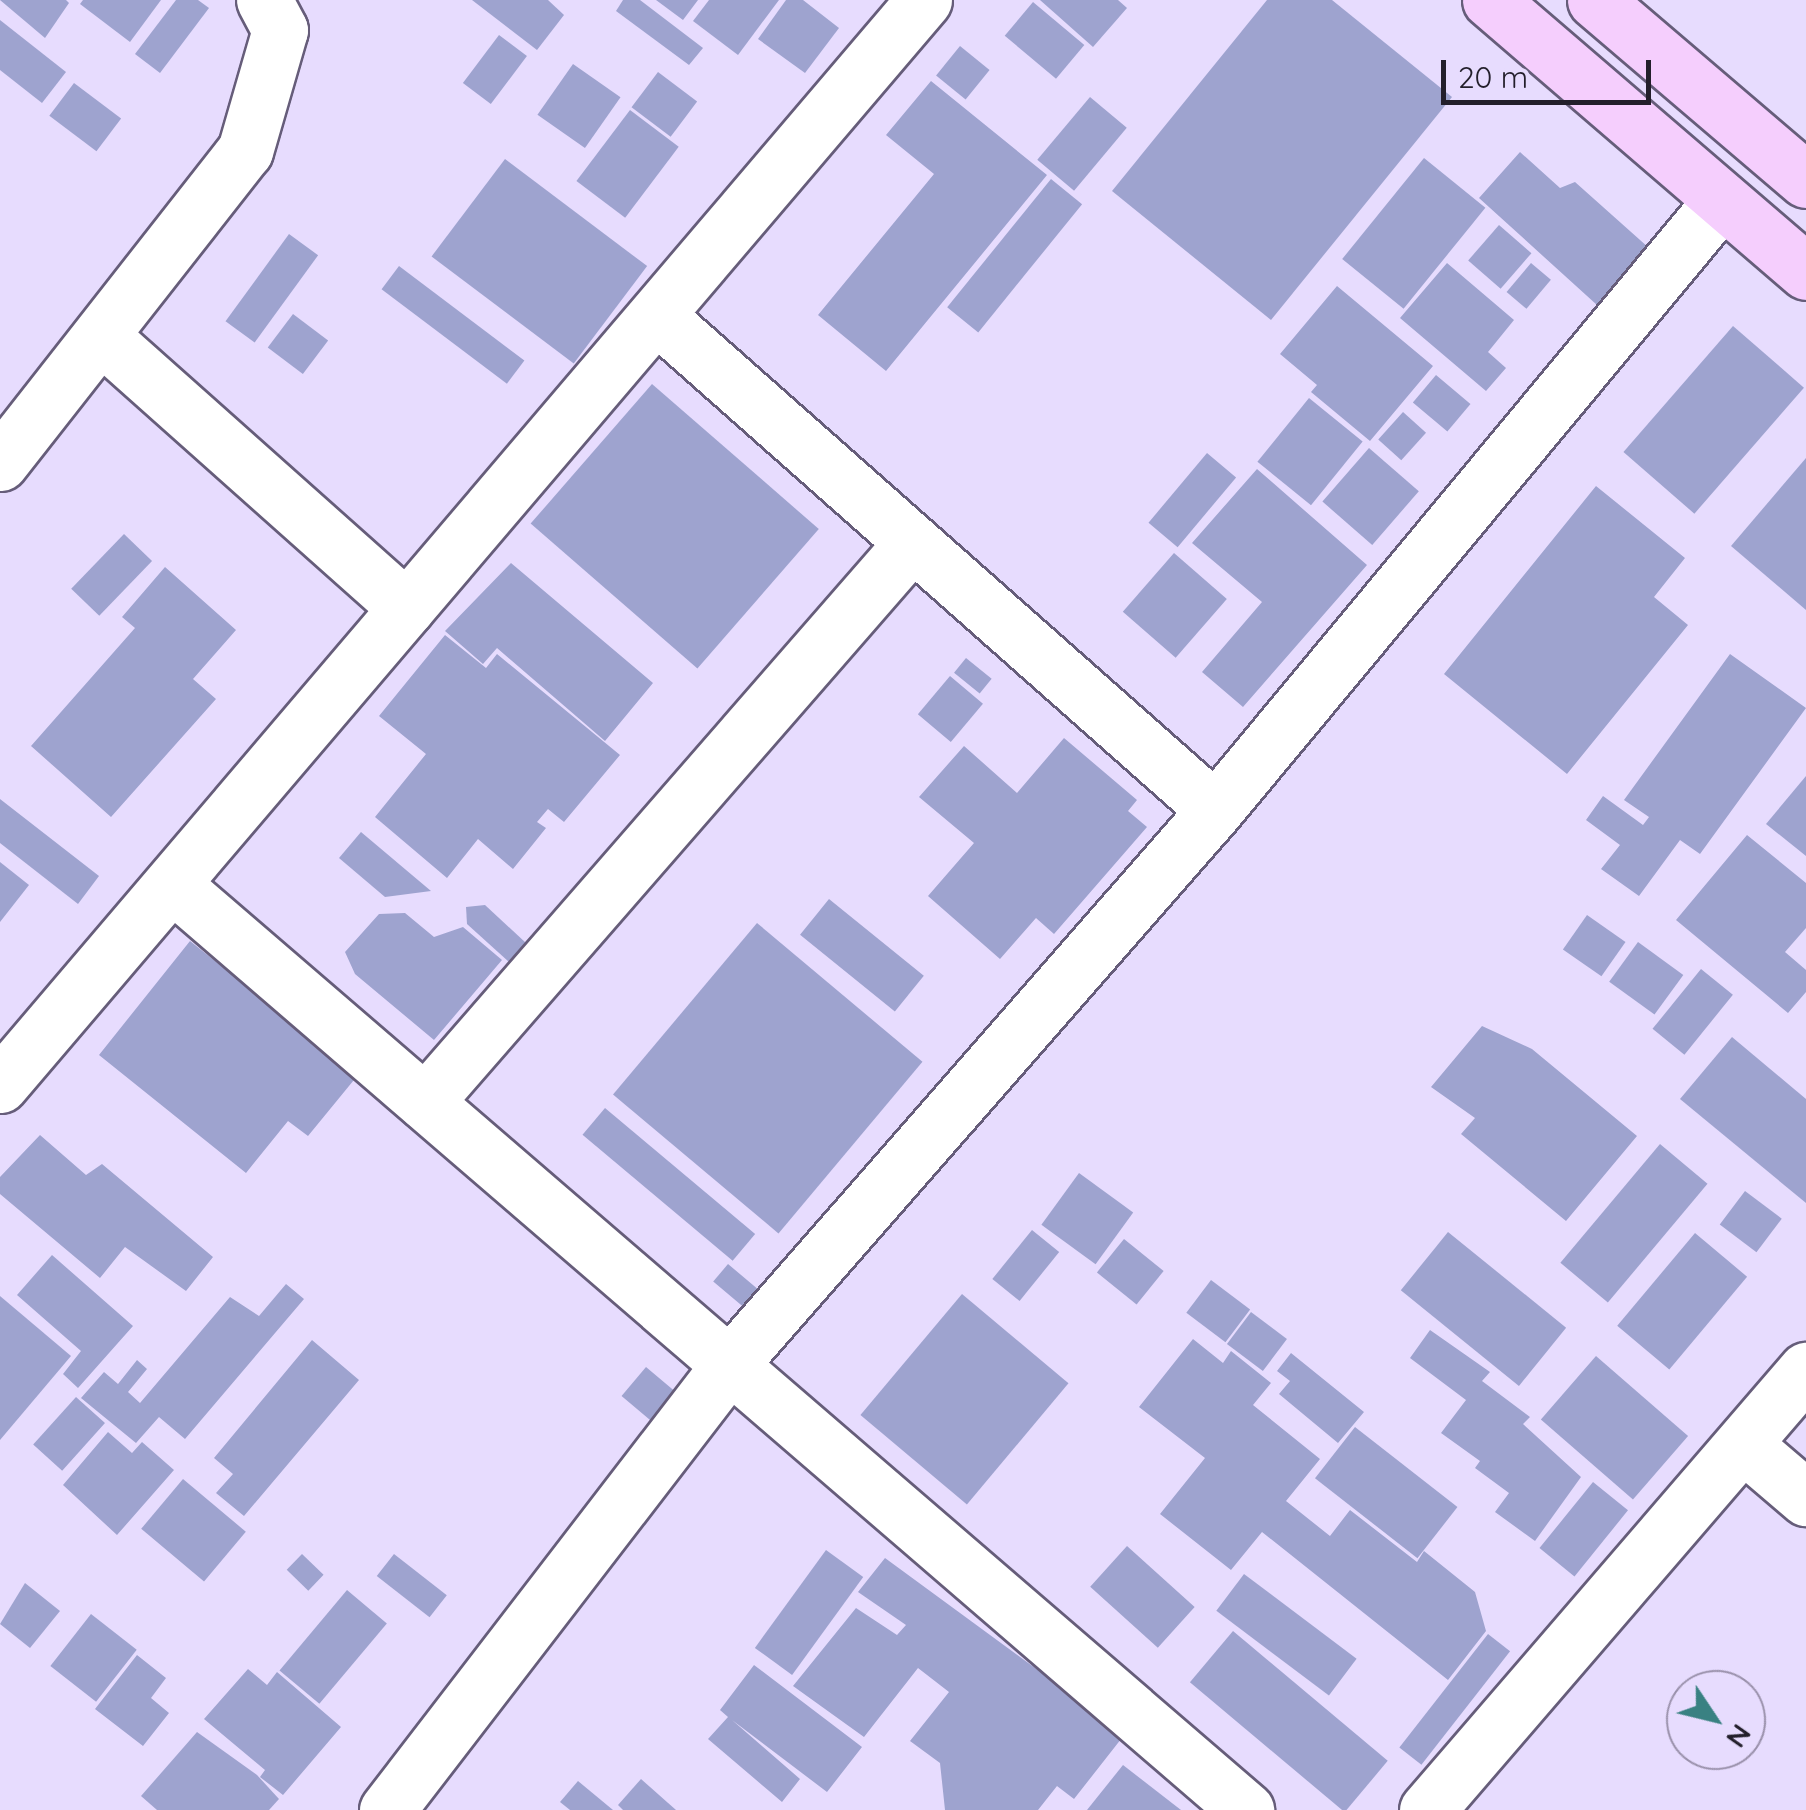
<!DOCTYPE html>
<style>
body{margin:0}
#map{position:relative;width:1806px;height:1810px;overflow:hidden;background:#e7dcfe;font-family:Quicksand,sans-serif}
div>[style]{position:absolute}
.building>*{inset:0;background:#9ea3cf;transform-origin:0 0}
.roads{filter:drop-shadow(2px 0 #665d7a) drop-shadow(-2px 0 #665d7a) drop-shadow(0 2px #665d7a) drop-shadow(0 -2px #665d7a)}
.minor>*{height:55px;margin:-27.5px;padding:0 27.5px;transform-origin:27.5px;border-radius:27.5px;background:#fff}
.major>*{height:55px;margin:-27.5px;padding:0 27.5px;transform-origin:27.5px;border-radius:27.5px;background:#f5cefd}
span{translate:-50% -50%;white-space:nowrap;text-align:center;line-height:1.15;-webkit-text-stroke:10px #e7dcfe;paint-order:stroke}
.north{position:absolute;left:1666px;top:1670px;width:100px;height:100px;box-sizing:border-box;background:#e7dcfe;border:2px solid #9990aa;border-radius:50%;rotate:125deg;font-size:28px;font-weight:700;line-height:40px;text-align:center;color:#231f2b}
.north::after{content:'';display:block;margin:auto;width:35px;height:45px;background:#398182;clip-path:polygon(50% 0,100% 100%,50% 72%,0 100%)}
.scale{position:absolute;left:1441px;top:60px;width:210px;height:45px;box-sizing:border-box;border:5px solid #231f2b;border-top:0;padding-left:12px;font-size:30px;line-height:35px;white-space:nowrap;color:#231f2b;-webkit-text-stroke:8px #e7dcfe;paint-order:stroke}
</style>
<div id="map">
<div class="building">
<i style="clip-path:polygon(0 0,66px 0,69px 3px,45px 38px)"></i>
<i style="clip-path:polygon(83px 0,161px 0,130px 42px,80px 4px)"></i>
<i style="clip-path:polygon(176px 0,198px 0,209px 8px,160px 73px,135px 54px)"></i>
<i style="clip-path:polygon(472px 0,548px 0,564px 15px,537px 50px)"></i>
<i style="clip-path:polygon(623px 0,640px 0,703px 48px,689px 65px,616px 11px)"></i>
<i style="clip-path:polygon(656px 0,698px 0,683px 20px)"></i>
<i style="clip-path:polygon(709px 0,779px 0,738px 55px,693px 21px)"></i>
<i style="clip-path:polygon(786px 0,803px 0,839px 28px,805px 73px,758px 39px)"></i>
<i style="clip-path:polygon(1040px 0,1118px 0,1127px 8px,1093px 47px)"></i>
<i style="clip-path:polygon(1267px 0,1332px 0,1452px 97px,1271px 320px,1112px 191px)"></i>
<i style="left:1033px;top:2px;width:67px;height:44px;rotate:40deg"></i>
<i style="clip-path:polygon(0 20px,66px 72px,42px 103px,0 70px)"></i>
<i style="left:499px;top:35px;width:35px;height:60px;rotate:37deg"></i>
<i style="left:960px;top:46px;width:38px;height:38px;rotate:39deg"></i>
<i style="left:573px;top:64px;width:58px;height:62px;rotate:35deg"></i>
<i style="left:658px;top:72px;width:49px;height:44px;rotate:37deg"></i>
<i style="clip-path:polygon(931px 81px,1047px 175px,886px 371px,818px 315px,934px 174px,886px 135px)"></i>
<i style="left:74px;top:83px;width:59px;height:41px;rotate:37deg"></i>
<i style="left:1090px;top:97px;width:48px;height:82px;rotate:40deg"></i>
<i style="left:630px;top:110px;width:61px;height:89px;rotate:37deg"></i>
<i style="clip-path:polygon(1520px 152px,1560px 188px,1575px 182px,1649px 248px,1597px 305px,1479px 198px)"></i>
<i style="left:1424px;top:158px;width:79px;height:130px;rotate:39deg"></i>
<i style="left:505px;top:159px;width:178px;height:122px;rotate:37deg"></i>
<i style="left:1051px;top:179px;width:40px;height:165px;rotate:39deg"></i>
<i style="left:1499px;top:225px;width:43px;height:47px;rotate:41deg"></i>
<i style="left:289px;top:234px;width:36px;height:108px;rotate:36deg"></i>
<i style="clip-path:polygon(1447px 263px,1514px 320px,1488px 352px,1506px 368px,1486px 391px,1400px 318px)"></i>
<i style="left:1531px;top:263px;width:26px;height:38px;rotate:40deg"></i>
<i style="left:399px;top:266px;width:157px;height:29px;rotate:37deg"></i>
<i style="clip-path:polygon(1337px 286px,1433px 366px,1370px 441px,1311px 392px,1317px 385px,1280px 354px)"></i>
<i style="left:293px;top:314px;width:44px;height:42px;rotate:37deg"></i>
<i style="left:1733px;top:326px;width:94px;height:167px;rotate:41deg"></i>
<i style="left:1436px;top:375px;width:45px;height:36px;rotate:40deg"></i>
<i style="left:652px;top:384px;width:221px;height:185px;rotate:41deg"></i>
<i style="left:1309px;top:398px;width:69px;height:82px;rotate:39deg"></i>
<i style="left:1403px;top:412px;width:31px;height:37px;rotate:42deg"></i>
<i style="left:1369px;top:448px;width:66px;height:71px;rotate:41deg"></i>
<i style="left:1207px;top:453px;width:38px;height:91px;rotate:40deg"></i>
<i style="clip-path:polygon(1806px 458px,1806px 610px,1731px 546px)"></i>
<i style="clip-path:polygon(1257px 469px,1367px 565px,1243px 707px,1202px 672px,1262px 602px,1192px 543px)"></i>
<i style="clip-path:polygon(1596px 486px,1685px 558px,1654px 597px,1688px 625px,1567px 774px,1444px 674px)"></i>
<i style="left:124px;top:534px;width:39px;height:76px;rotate:44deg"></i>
<i style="left:1174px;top:553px;width:70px;height:78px;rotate:41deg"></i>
<i style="clip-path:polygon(511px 563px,653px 683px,605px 741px,497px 648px,483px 664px,445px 631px)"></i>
<i style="clip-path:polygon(165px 567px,236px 630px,193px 679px,216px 699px,111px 817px,31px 746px,135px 628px,122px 617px)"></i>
<i style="clip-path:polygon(445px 635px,486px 668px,497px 654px,620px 755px,564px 822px,548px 809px,537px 822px,546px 828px,513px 869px,478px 839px,447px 878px,375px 817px,426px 754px,379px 716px)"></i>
<i style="clip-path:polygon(1730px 654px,1806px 708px,1700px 854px,1680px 840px,1639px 896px,1601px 869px,1620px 845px,1586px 820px,1603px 796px,1643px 825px,1649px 817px,1624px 800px)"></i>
<i style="left:966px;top:658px;width:33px;height:19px;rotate:39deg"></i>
<i style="left:950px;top:676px;width:43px;height:50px;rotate:40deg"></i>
<i style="clip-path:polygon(1064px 738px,1137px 800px,1128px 811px,1147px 827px,1054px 934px,1036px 918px,1000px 959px,928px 896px,974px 843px,919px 797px,964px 746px,1017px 793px)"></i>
<i style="clip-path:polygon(1806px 776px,1806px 856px,1766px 824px)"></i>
<i style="clip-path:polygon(0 799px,99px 876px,78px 904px,0 843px)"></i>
<i style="clip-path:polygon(361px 832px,431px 891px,385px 897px,339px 858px)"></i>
<i style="clip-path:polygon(1747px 835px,1806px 883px,1806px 928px,1785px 952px,1806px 970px,1806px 992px,1788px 1013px,1676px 920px)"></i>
<i style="clip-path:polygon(0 862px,29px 885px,0 922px)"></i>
<i style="left:829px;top:899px;width:122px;height:46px;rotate:39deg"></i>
<i style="clip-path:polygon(485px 905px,526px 943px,528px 960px,509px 962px,467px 924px,466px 907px)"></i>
<i style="clip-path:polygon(405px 913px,434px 937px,463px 927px,502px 960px,434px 1040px,355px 974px,345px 952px,379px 914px)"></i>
<i style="left:1587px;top:915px;width:47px;height:42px;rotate:35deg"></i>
<i style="left:757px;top:923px;width:216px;height:224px;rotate:40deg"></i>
<i style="clip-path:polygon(190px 941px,358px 1075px,308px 1136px,288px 1121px,246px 1173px,99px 1055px)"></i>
<i style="left:1638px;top:942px;width:56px;height:49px;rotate:36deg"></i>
<i style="left:1701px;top:969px;width:41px;height:77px;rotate:39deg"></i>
<i style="clip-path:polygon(1482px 1026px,1532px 1049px,1637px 1136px,1566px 1221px,1461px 1134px,1475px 1118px,1431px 1087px)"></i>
<i style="clip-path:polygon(1732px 1037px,1806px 1099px,1806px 1203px,1680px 1099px)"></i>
<i style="left:605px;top:1108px;width:196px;height:35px;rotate:40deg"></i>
<i style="clip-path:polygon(40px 1135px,86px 1175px,102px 1164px,213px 1257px,186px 1291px,125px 1247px,100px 1278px,0 1194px,0 1177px)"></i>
<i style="left:1660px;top:1144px;width:62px;height:155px;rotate:40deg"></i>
<i style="left:1079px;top:1173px;width:67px;height:64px;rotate:36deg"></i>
<i style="left:1745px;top:1191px;width:46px;height:42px;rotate:37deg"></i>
<i style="left:1032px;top:1230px;width:35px;height:63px;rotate:39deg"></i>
<i style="left:1448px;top:1232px;width:152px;height:75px;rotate:39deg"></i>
<i style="left:1695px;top:1233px;width:68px;height:121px;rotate:40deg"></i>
<i style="left:1124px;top:1239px;width:51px;height:43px;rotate:39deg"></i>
<i style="clip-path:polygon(52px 1255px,133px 1326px,78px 1388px,63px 1374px,81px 1351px,17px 1295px)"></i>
<i style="left:728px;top:1264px;width:38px;height:23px;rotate:40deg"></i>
<i style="left:1211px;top:1280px;width:49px;height:41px;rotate:37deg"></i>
<i style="clip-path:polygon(286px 1284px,304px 1299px,185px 1439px,159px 1417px,136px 1443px,81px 1398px,104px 1372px,118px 1384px,137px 1360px,147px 1369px,128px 1392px,140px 1403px,230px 1297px,259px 1316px)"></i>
<i style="left:962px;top:1294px;width:139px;height:158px;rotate:40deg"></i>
<i style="clip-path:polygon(0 1296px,71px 1356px,0 1440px)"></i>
<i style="left:1251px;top:1312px;width:45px;height:40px;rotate:37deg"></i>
<i style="clip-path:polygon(1430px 1330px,1490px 1372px,1482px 1381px,1530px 1417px,1523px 1424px,1581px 1477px,1535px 1541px,1495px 1512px,1509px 1493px,1475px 1468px,1480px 1461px,1441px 1433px,1466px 1400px,1410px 1358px)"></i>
<i style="clip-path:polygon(1193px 1339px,1223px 1363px,1231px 1351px,1271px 1383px,1253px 1405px,1320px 1459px,1286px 1501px,1330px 1536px,1350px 1510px,1417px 1562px,1424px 1551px,1475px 1592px,1486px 1631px,1448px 1680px,1262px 1532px,1231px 1570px,1160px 1514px,1205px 1458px,1139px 1407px)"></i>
<i style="clip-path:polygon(312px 1340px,359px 1380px,244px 1516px,216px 1493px,233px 1474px,214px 1458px)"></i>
<i style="clip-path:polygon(1291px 1353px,1364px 1412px,1338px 1443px,1279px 1394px,1290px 1381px,1277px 1371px)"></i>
<i style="left:1596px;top:1356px;width:122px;height:84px;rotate:41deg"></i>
<i style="left:646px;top:1367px;width:38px;height:38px;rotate:40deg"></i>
<i style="left:76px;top:1397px;width:39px;height:64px;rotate:42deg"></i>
<i style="left:1355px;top:1427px;width:130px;height:65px;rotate:38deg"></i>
<i style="clip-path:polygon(108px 1432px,132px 1453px,142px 1442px,174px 1470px,117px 1535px,63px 1485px)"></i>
<i style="left:183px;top:1479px;width:82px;height:65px;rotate:40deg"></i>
<i style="left:1593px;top:1482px;width:45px;height:85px;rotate:39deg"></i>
<i style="left:1127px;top:1546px;width:91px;height:55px;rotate:42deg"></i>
<i style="left:826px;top:1550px;width:46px;height:121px;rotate:36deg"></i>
<i style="left:302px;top:1554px;width:30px;height:22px;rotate:44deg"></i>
<i style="left:394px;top:1554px;width:67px;height:28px;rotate:38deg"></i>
<i style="clip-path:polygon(885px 1558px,1125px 1734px,1074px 1799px,1057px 1786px,1038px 1810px,945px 1810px,940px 1763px,910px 1741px,949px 1692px,918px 1668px,864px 1737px,793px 1686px,856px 1608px,897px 1635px,906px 1625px,858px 1592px)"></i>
<i style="left:1244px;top:1574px;width:141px;height:46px;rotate:37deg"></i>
<i style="clip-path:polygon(25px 1583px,60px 1611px,30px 1648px,0 1624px)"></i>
<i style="left:347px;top:1590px;width:52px;height:105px;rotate:40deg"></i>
<i style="left:91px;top:1614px;width:58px;height:66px;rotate:38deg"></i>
<i style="left:1233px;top:1631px;width:202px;height:67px;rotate:40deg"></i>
<i style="left:1488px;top:1634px;width:28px;height:144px;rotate:38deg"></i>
<i style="clip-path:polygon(137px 1655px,166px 1678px,151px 1698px,169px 1713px,143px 1746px,95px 1709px)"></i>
<i style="clip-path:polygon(754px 1665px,862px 1747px,827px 1792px,732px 1720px,800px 1779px,782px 1802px,708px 1739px,728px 1717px,720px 1710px)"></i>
<i style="clip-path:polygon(248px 1669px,267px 1685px,277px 1672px,341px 1727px,283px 1795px,260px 1777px,265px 1770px,204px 1719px)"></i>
<i style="clip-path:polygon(197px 1732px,257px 1775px,279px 1799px,269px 1810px,157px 1810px,141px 1796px)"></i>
<i style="clip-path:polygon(1123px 1765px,1181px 1810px,1087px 1810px)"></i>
<i style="clip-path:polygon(641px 1779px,676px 1810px,623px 1810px,618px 1805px)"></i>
<i style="clip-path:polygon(578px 1781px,613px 1810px,570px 1810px,560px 1802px)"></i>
</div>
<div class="roads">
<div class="minor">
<i style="left:657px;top:316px;width:745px;rotate:41.52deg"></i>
<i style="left:101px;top:336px;width:409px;rotate:41.7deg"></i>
<i style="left:0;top:463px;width:397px;rotate:-51.9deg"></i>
<i style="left:245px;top:151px;width:126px;rotate:-73.9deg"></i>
<i style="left:280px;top:30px;width:34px;rotate:-118deg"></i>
<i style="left:173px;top:885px;width:1417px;rotate:40.76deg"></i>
<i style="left:0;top:1085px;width:1425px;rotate:-49.58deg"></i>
<i style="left:425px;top:1102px;width:741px;rotate:-48.94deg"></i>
<i style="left:1744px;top:1445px;width:82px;rotate:40.5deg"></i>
<i style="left:387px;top:1810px;width:563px;rotate:-52.44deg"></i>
<i style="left:730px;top:1364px;width:736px;rotate:-48.8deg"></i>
<i style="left:1215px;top:810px;width:792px;rotate:-50.28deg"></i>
<i style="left:1427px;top:1810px;width:581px;rotate:-49.26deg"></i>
</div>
<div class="major">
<i style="left:1490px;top:0;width:417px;rotate:40.7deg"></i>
<i style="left:1595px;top:0;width:277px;rotate:40.5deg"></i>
</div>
</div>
<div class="north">N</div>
<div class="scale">20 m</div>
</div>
